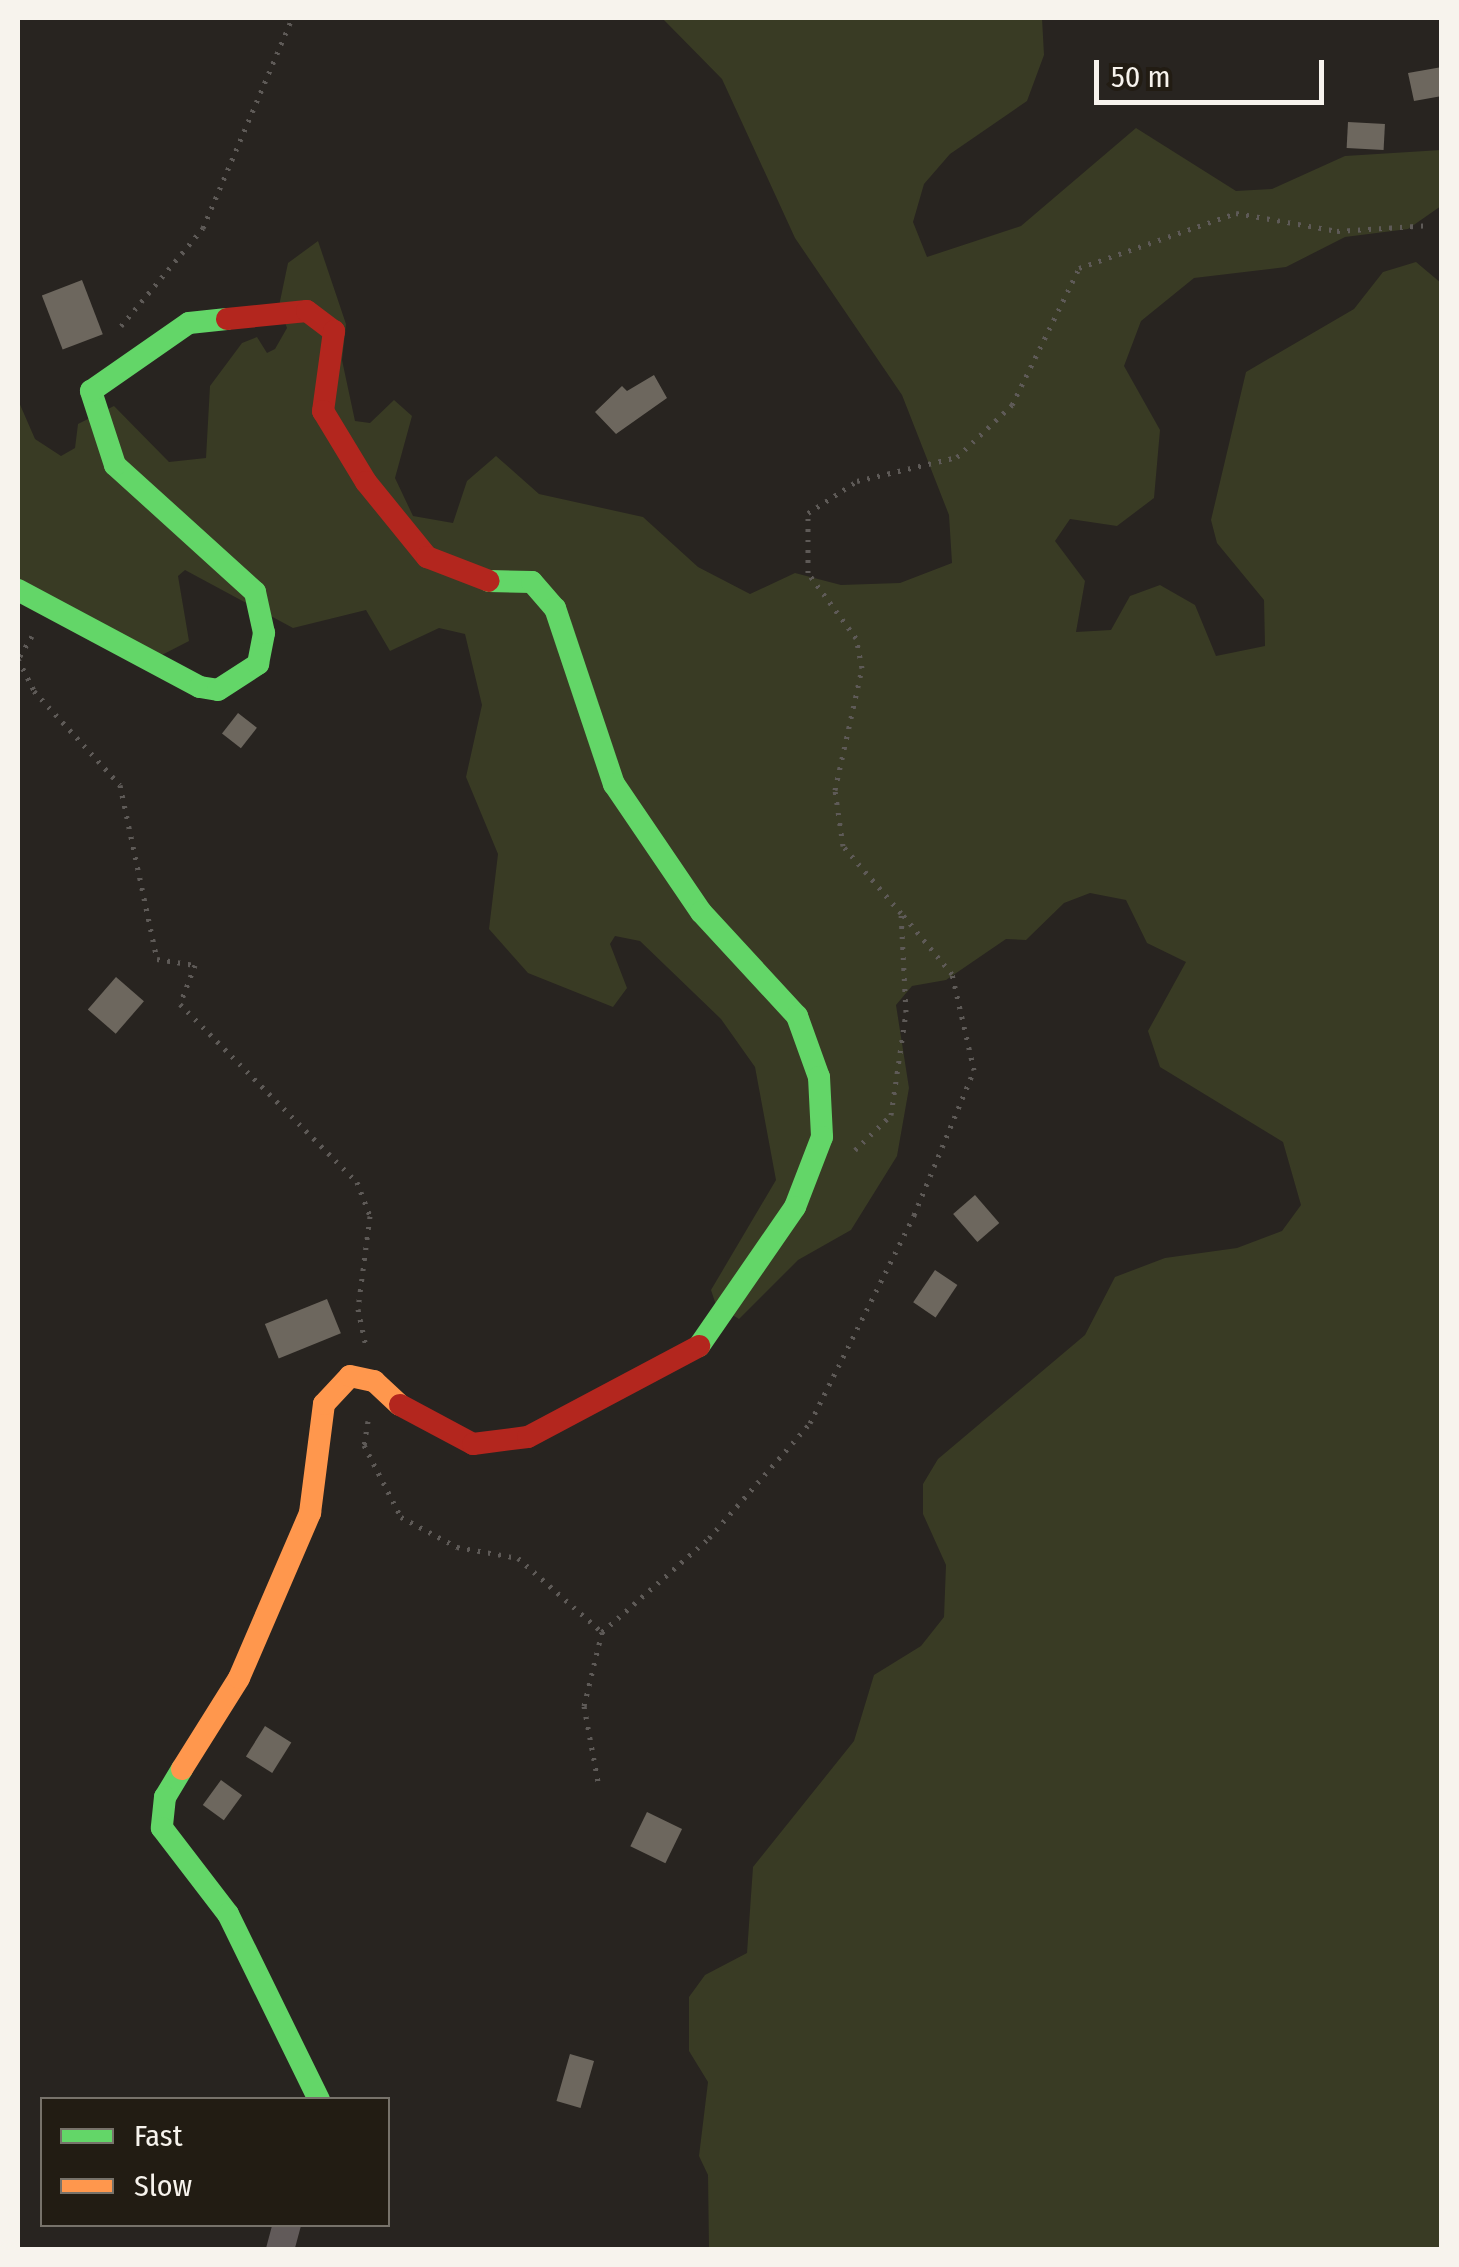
<!DOCTYPE html>
<style>
body{margin:0}
#map{position:relative;width:1459px;height:2267px;overflow:hidden;background:#282420;font-family:"Fira Sans Condensed",sans-serif}
div>[style]{position:absolute}
.green>*{inset:0;background:#393b24}
.building>*{inset:0;background:#6d675e;transform-origin:0 0}
.path>*{height:5px;margin-top:-2.5px;transform-origin:0;background:repeating-linear-gradient(90deg,#5e5a57 0 2.5px,transparent 0 10.5px)}
.street>*{height:28px;margin:-14px;padding:0 14px;transform-origin:14px;border-radius:14px;background:#615a59}
.fast>*{height:22px;margin:-11px;padding:0 11px;transform-origin:11px;border-radius:11px;background:#63d668}
.slow>*{height:22px;margin:-11px;padding:0 11px;transform-origin:11px;border-radius:11px;background:#ff974d}
.jam>*{height:22px;margin:-11px;padding:0 11px;transform-origin:11px;border-radius:11px;background:#b3261e}
span{translate:-50% -50%;white-space:nowrap;text-align:center;line-height:1.15;-webkit-text-stroke:10px #221c13;paint-order:stroke}
.frame{position:absolute;inset:0;border:20px solid #f7f3ed;pointer-events:none}
.legend{position:absolute;left:40px;top:2097px;width:350px;height:130px;box-sizing:border-box;background:#221c13;border:2px solid #77726a;margin:0;padding:12px 18px;list-style:none;font-size:30px;color:#f7f3ed}
.legend li{display:flex;align-items:center;gap:20px;height:50px}
.legend b{width:50px;border:2px solid #77726a}
.scale{position:absolute;left:1094px;top:60px;width:230px;height:45px;box-sizing:border-box;border:5px solid #f7f3ed;border-top:0;padding-left:12px;font-size:30px;line-height:35px;white-space:nowrap;color:#f7f3ed;-webkit-text-stroke:8px #221c13;paint-order:stroke}
</style>
<div id="map">
<div class="green">
<i style="clip-path:polygon(662px 18px,1042px 18px,1044px 55px,1027px 101px,950px 154px,924px 184px,913px 222px,927px 257px,1021px 226px,1136px 128px,1236px 191px,1272px 189px,1345px 156px,1441px 150px,1441px 206px,1408px 229px,1345px 237px,1286px 267px,1194px 278px,1141px 321px,1124px 366px,1160px 430px,1154px 498px,1117px 526px,1070px 519px,1055px 541px,1085px 581px,1076px 632px,1111px 630px,1130px 596px,1160px 585px,1195px 605px,1216px 656px,1265px 646px,1264px 600px,1217px 543px,1211px 520px,1246px 372px,1354px 309px,1383px 272px,1416px 262px,1441px 283px,1441px 2249px,709px 2249px,708px 2175px,699px 2156px,708px 2082px,689px 2051px,689px 1997px,705px 1975px,747px 1953px,753px 1867px,854px 1741px,874px 1675px,921px 1646px,944px 1617px,946px 1565px,923px 1514px,923px 1484px,938px 1459px,1085px 1335px,1115px 1277px,1165px 1258px,1237px 1248px,1282px 1231px,1301px 1205px,1283px 1142px,1160px 1067px,1148px 1031px,1186px 962px,1147px 943px,1126px 900px,1090px 893px,1064px 903px,1026px 940px,1006px 939px,946px 980px,912px 986px,896px 1005px,909px 1088px,897px 1156px,851px 1230px,798px 1260px,739px 1319px,716px 1305px,711px 1290px,776px 1180px,755px 1067px,721px 1019px,640px 941px,615px 936px,610px 944px,627px 988px,613px 1007px,528px 973px,489px 929px,498px 854px,466px 777px,482px 705px,465px 634px,439px 628px,390px 651px,366px 610px,293px 628px,185px 570px,178px 576px,189px 641px,156px 658px,18px 601px,18px 400px,35px 439px,61px 456px,75px 448px,78px 424px,114px 406px,169px 462px,206px 458px,210px 386px,242px 343px,257px 337px,267px 353px,275px 349px,287px 328px,279px 306px,288px 263px,318px 241px,346px 324px,342px 360px,355px 421px,370px 423px,394px 400px,412px 416px,395px 478px,413px 516px,453px 523px,467px 481px,496px 456px,539px 494px,643px 517px,698px 567px,750px 594px,795px 573px,841px 585px,900px 583px,952px 563px,949px 515px,902px 395px,795px 238px,722px 79px)"></i>
</div>
<div class="building">
<i style="clip-path:polygon(1442px 67px,1442px 96px,1414px 101px,1408px 73px)"></i>
<i style="left:1348px;top:122px;width:37px;height:26px;rotate:3deg"></i>
<i style="left:82px;top:280px;width:58px;height:43px;rotate:69deg"></i>
<i style="clip-path:polygon(654px 375px,667px 398px,616px 434px,595px 412px,622px 386px,627px 391px)"></i>
<i style="left:238px;top:713px;width:24px;height:26px;rotate:38deg"></i>
<i style="left:116px;top:977px;width:37px;height:43px;rotate:41deg"></i>
<i style="left:975px;top:1195px;width:37px;height:29px;rotate:49deg"></i>
<i style="left:935px;top:1270px;width:27px;height:39px;rotate:34deg"></i>
<i style="left:327px;top:1299px;width:37px;height:67px;rotate:68deg"></i>
<i style="left:265px;top:1726px;width:31px;height:36px;rotate:32deg"></i>
<i style="left:221px;top:1780px;width:26px;height:31px;rotate:36deg"></i>
<i style="left:647px;top:1812px;width:39px;height:38px;rotate:26deg"></i>
<i style="left:570px;top:2054px;width:25px;height:49px;rotate:16deg"></i>
</div>
<div class="path">
<i style="left:121px;top:326px;width:128px;rotate:-50.1deg"></i>
<i style="left:203px;top:228px;width:228px;rotate:-67deg"></i>
<i style="left:32px;top:636px;width:27px;rotate:121deg"></i>
<i style="left:18px;top:659px;width:36px;rotate:63deg"></i>
<i style="left:34px;top:691px;width:127px;rotate:47.5deg"></i>
<i style="left:120px;top:785px;width:178px;rotate:78deg"></i>
<i style="left:157px;top:959px;width:38px;rotate:9deg"></i>
<i style="left:195px;top:965px;width:42px;rotate:111deg"></i>
<i style="left:180px;top:1004px;width:251px;rotate:45.2deg"></i>
<i style="left:357px;top:1182px;width:36px;rotate:69deg"></i>
<i style="left:370px;top:1216px;width:94px;rotate:97.4deg"></i>
<i style="left:358px;top:1309px;width:38px;rotate:78deg"></i>
<i style="left:855px;top:1150px;width:50px;rotate:-44.2deg"></i>
<i style="left:891px;top:1115px;width:104px;rotate:-81.7deg"></i>
<i style="left:906px;top:1012px;width:99px;rotate:-92.9deg"></i>
<i style="left:901px;top:913px;width:89px;rotate:-130.9deg"></i>
<i style="left:843px;top:846px;width:57px;rotate:-98.1deg"></i>
<i style="left:835px;top:790px;width:125px;rotate:-77.5deg"></i>
<i style="left:862px;top:668px;width:31px;rotate:-101deg"></i>
<i style="left:856px;top:638px;width:81px;rotate:-126.4deg"></i>
<i style="left:808px;top:573px;width:60px;rotate:-90deg"></i>
<i style="left:808px;top:513px;width:59px;rotate:-33.1deg"></i>
<i style="left:857px;top:481px;width:103px;rotate:-13.5deg"></i>
<i style="left:957px;top:457px;width:76px;rotate:-43.4deg"></i>
<i style="left:1012px;top:405px;width:153px;rotate:-63.9deg"></i>
<i style="left:1079px;top:268px;width:166px;rotate:-19.3deg"></i>
<i style="left:1236px;top:213px;width:103px;rotate:10.1deg"></i>
<i style="left:1337px;top:231px;width:94px;rotate:-3.7deg"></i>
<i style="left:368px;top:1421px;width:24px;rotate:99deg"></i>
<i style="left:364px;top:1445px;width:81px;rotate:62.8deg"></i>
<i style="left:401px;top:1517px;width:64px;rotate:28.2deg"></i>
<i style="left:457px;top:1547px;width:62px;rotate:10.2deg"></i>
<i style="left:518px;top:1558px;width:112px;rotate:41.4deg"></i>
<i style="left:602px;top:1632px;width:76px;rotate:103.7deg"></i>
<i style="left:584px;top:1706px;width:82px;rotate:79.5deg"></i>
<i style="left:602px;top:1632px;width:142px;rotate:-41.3deg"></i>
<i style="left:709px;top:1538px;width:153px;rotate:-48.7deg"></i>
<i style="left:810px;top:1423px;width:233px;rotate:-63.4deg"></i>
<i style="left:914px;top:1215px;width:157px;rotate:-67.5deg"></i>
<i style="left:974px;top:1070px;width:98px;rotate:-102.9deg"></i>
<i style="left:952px;top:974px;width:77px;rotate:-129.7deg"></i>
</div>
<div class="street">
<i style="left:280px;top:2250px;width:27px;rotate:-75deg"></i>
</div>
<div class="fast">
<i style="left:489px;top:581px;width:43px;rotate:1.3deg"></i>
<i style="left:532px;top:582px;width:35px;rotate:49deg"></i>
<i style="left:555px;top:608px;width:186px;rotate:71.5deg"></i>
<i style="left:614px;top:784px;width:155px;rotate:55.8deg"></i>
<i style="left:701px;top:912px;width:142px;rotate:47.3deg"></i>
<i style="left:797px;top:1016px;width:65px;rotate:70.2deg"></i>
<i style="left:819px;top:1077px;width:60px;rotate:87.1deg"></i>
<i style="left:822px;top:1137px;width:75px;rotate:111.1deg"></i>
<i style="left:795px;top:1207px;width:169px;rotate:124.6deg"></i>
<i style="left:18px;top:590px;width:206px;rotate:28.1deg"></i>
<i style="left:200px;top:687px;width:18px;rotate:9deg"></i>
<i style="left:218px;top:690px;width:48px;rotate:-33deg"></i>
<i style="left:258px;top:664px;width:32px;rotate:-79deg"></i>
<i style="left:264px;top:633px;width:42px;rotate:-102.4deg"></i>
<i style="left:255px;top:592px;width:189px;rotate:-137.8deg"></i>
<i style="left:115px;top:465px;width:78px;rotate:-108deg"></i>
<i style="left:91px;top:391px;width:119px;rotate:-34.8deg"></i>
<i style="left:189px;top:323px;width:38px;rotate:-6deg"></i>
<i style="left:182px;top:1769px;width:33px;rotate:121deg"></i>
<i style="left:165px;top:1797px;width:31px;rotate:96deg"></i>
<i style="left:162px;top:1828px;width:108px;rotate:52.5deg"></i>
<i style="left:228px;top:1914px;width:207px;rotate:63.9deg"></i>
</div>
<div class="slow">
<i style="left:182px;top:1769px;width:107px;rotate:-57.9deg"></i>
<i style="left:239px;top:1678px;width:180px;rotate:-66.7deg"></i>
<i style="left:310px;top:1513px;width:110px;rotate:-82.7deg"></i>
<i style="left:324px;top:1404px;width:38px;rotate:-47deg"></i>
<i style="left:350px;top:1376px;width:25px;rotate:12deg"></i>
<i style="left:374px;top:1381px;width:35px;rotate:43deg"></i>
</div>
<div class="jam">
<i style="left:227px;top:319px;width:80px;rotate:-5.7deg"></i>
<i style="left:307px;top:311px;width:34px;rotate:37deg"></i>
<i style="left:334px;top:331px;width:81px;rotate:97.8deg"></i>
<i style="left:323px;top:411px;width:83px;rotate:58.8deg"></i>
<i style="left:366px;top:482px;width:97px;rotate:50.9deg"></i>
<i style="left:427px;top:557px;width:66px;rotate:21.2deg"></i>
<i style="left:400px;top:1405px;width:83px;rotate:28.1deg"></i>
<i style="left:473px;top:1444px;width:55px;rotate:-7.3deg"></i>
<i style="left:528px;top:1437px;width:194px;rotate:-28deg"></i>
</div>
<div class="frame"></div>
<ul class="legend">
<li><b style="height:12px;background:#63d668"></b>Fast</li>
<li><b style="height:12px;background:#ff974d"></b>Slow</li>
</ul>
<div class="scale">50 m</div>
</div>
